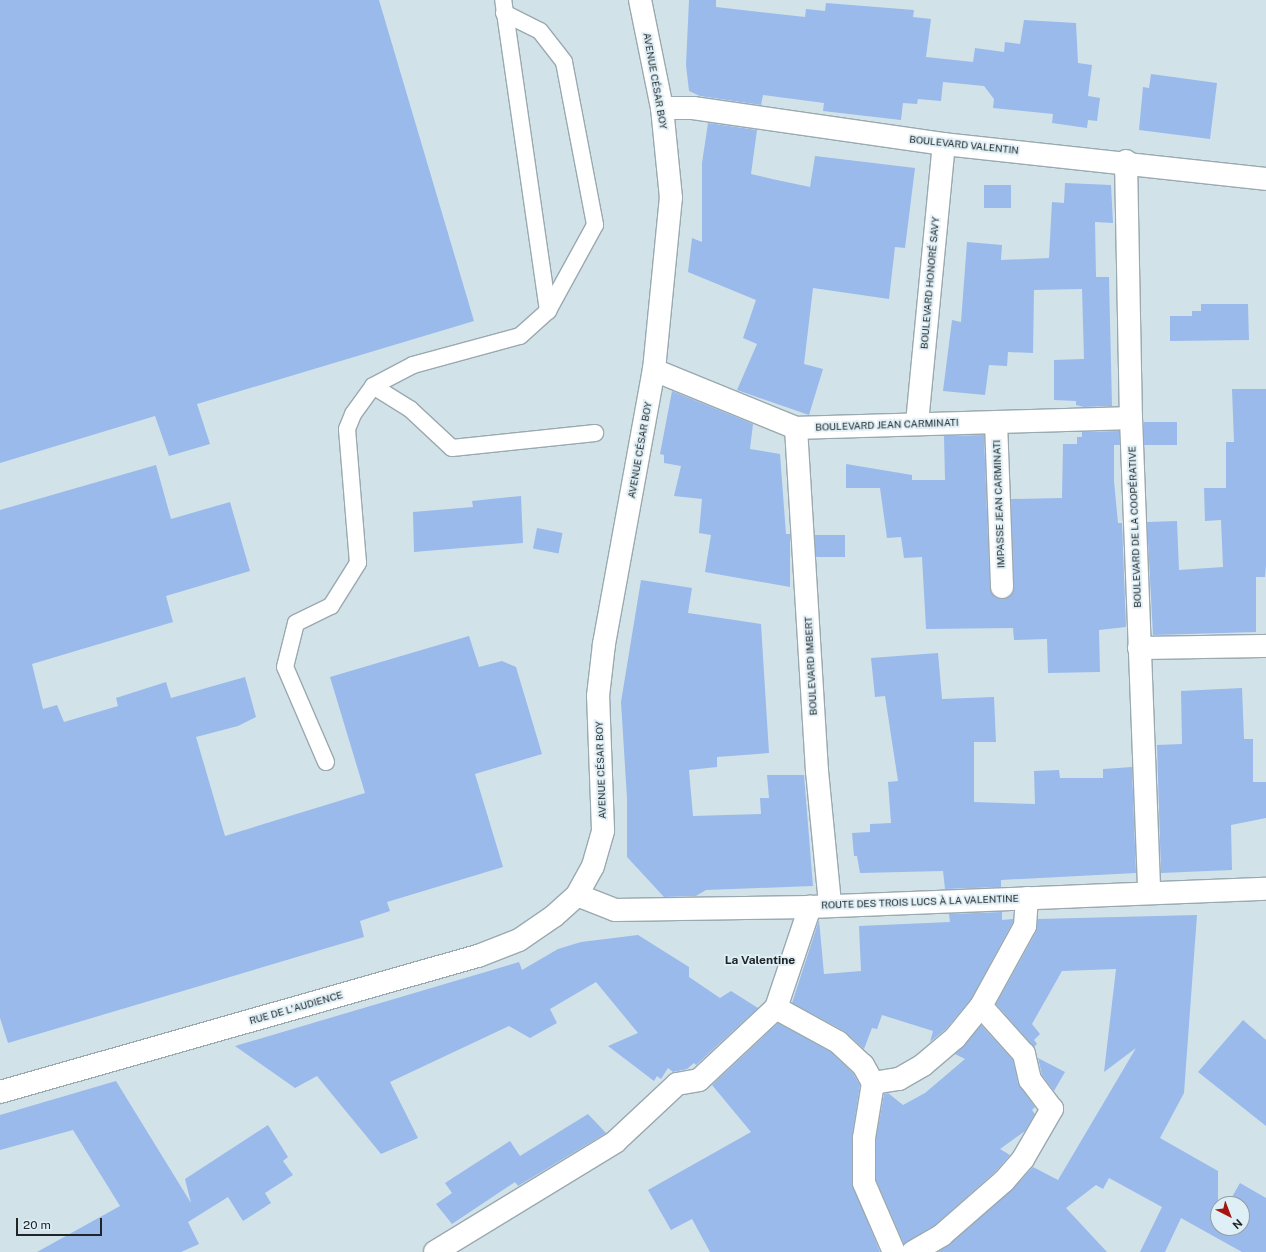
<!DOCTYPE html>
<meta charset="utf-8">
<style>
body{margin:0}
#map{position:relative;width:1266px;height:1252px;overflow:hidden;background:#d2e2e9;font-family:"Public Sans",sans-serif}
div>[style]{position:absolute}
.building>*{inset:0;background:#99baeb;transform-origin:0 0}
.roads{filter:drop-shadow(1px 0 #9aa9b0) drop-shadow(-1px 0 #9aa9b0) drop-shadow(0 1px #9aa9b0) drop-shadow(0 -1px #9aa9b0)}
.service>*{height:16px;margin:-8px;padding:0 8px;transform-origin:8px;border-radius:8px;background:#fff}
.pedestrian>*{height:22px;margin:-11px;padding:0 11px;transform-origin:11px;border-radius:11px;background:#fff}
.minor>*{height:22px;margin:-11px;padding:0 11px;transform-origin:11px;border-radius:11px;background:#fff}
.tertiary>*{height:22px;margin:-11px;padding:0 11px;transform-origin:11px;border-radius:11px;background:#fff}
span{translate:-50% -50%;white-space:nowrap;text-align:center;line-height:1.15;-webkit-text-stroke:3.5px #dfeff6;paint-order:stroke}
.street-label{font-size:10px;color:#202628}
.quarter-label{font-size:12px;color:#202628;font-weight:700}
.north{position:absolute;left:1210px;top:1196px;width:40px;height:40px;box-sizing:border-box;background:#dfeff6;border:1px solid #939fa4;border-radius:50%;rotate:138deg;font-size:11px;font-weight:700;line-height:16px;text-align:center;color:#202628}
.north::after{content:'';display:block;margin:auto;width:14px;height:18px;background:#a7130f;clip-path:polygon(50% 0,100% 100%,50% 72%,0 100%)}
.scale{position:absolute;left:16px;top:1218px;width:86px;height:18px;box-sizing:border-box;border:2px solid #202628;border-top:0;padding-left:5px;font-size:12px;line-height:14px;white-space:nowrap;color:#202628;-webkit-text-stroke:3px #dfeff6;paint-order:stroke}
</style>
<div id="map">
<div class="building">
<i style="clip-path:polygon(0 0,379px 0,474px 321px,197px 404px,210px 444px,169px 456px,155px 416px,0 463px)"></i>
<i style="clip-path:polygon(689px 0,716px 0,716px 7px,805px 17px,806px 9px,825px 11px,826px 3px,914px 10px,913px 17px,931px 19px,926px 57px,973px 62px,975px 48px,1004px 52px,1005px 42px,1020px 44px,1024px 20px,1076px 23px,1078px 63px,1092px 65px,1088px 96px,1100px 98px,1097px 121px,1088px 120px,1087px 128px,1052px 123px,1053px 114px,993px 108px,994px 99px,984px 86px,943px 82px,941px 101px,918px 99px,917px 104px,903px 103px,901px 120px,823px 111px,824px 103px,763px 95px,761px 105px,700px 96px,689px 91px,686px 65px)"></i>
<i style="clip-path:polygon(1151px 74px,1217px 83px,1210px 139px,1139px 130px,1143px 87px,1149px 88px)"></i>
<i style="clip-path:polygon(708px 123px,757px 130px,751px 174px,772px 179px,810px 187px,815px 156px,915px 168px,905px 248px,895px 247px,889px 299px,813px 288px,804px 364px,823px 369px,809px 415px,737px 390px,757px 344px,743px 338px,756px 300px,688px 272px,692px 238px,702px 242px,702px 163px)"></i>
<i style="clip-path:polygon(1065px 183px,1111px 185px,1113px 223px,1095px 222px,1096px 277px,1109px 277px,1112px 406px,1084px 407px,1076px 405px,1076px 401px,1054px 400px,1054px 360px,1084px 359px,1082px 289px,1034px 290px,1033px 353px,1008px 352px,1007px 366px,989px 365px,985px 395px,943px 391px,952px 320px,961px 322px,967px 242px,1002px 245px,1001px 260px,1049px 258px,1052px 202px,1064px 203px)"></i>
<i style="left:984px;top:185px;width:27px;height:23px"></i>
<i style="clip-path:polygon(1201px 304px,1248px 304px,1249px 340px,1170px 341px,1170px 316px,1192px 316px,1192px 311px,1201px 311px)"></i>
<i style="clip-path:polygon(1232px 389px,1266px 389px,1266px 565px,1265px 577px,1256px 577px,1256px 632px,1153px 635px,1147px 522px,1177px 521px,1179px 570px,1223px 567px,1221px 520px,1205px 521px,1204px 488px,1226px 488px,1226px 442px,1234px 442px)"></i>
<i style="clip-path:polygon(672px 391px,753px 424px,750px 449px,780px 454px,786px 534px,790px 534px,790px 587px,705px 572px,711px 535px,699px 533px,702px 499px,674px 496px,681px 466px,664px 463px,664px 455px,660px 454px)"></i>
<i style="left:1144px;top:422px;width:33px;height:23px"></i>
<i style="clip-path:polygon(1119px 431px,1120px 445px,1114px 445px,1114px 481px,1118px 523px,1122px 523px,1126px 627px,1099px 630px,1100px 672px,1048px 673px,1047px 639px,1014px 640px,1013px 628px,926px 629px,922px 557px,904px 558px,901px 537px,887px 538px,880px 488px,846px 488px,846px 464px,912px 475px,912px 480px,945px 480px,944px 436px,984px 435px,990px 587px,996px 598px,1003px 599px,1013px 593px,1014px 587px,1011px 499px,1062px 498px,1063px 444px,1077px 444px,1077px 437px,1082px 437px,1082px 432px)"></i>
<i style="clip-path:polygon(156px 465px,171px 519px,230px 502px,250px 571px,166px 596px,173px 622px,32px 664px,43px 709px,57px 705px,64px 722px,118px 706px,116px 698px,166px 682px,171px 698px,245px 677px,256px 717px,238px 726px,196px 737px,225px 836px,365px 793px,330px 677px,469px 636px,479px 667px,502px 661px,516px 667px,542px 754px,475px 774px,503px 867px,387px 902px,390px 911px,360px 921px,364px 937px,8px 1043px,0 1018px,0 510px)"></i>
<i style="clip-path:polygon(521px 496px,523px 543px,414px 552px,413px 512px,473px 507px,472px 501px)"></i>
<i style="left:537px;top:528px;width:26px;height:21px;rotate:11deg"></i>
<i style="left:815px;top:535px;width:30px;height:22px"></i>
<i style="clip-path:polygon(641px 580px,692px 588px,688px 613px,761px 624px,769px 753px,717px 757px,717px 767px,689px 770px,693px 816px,761px 814px,760px 798px,769px 798px,767px 775px,804px 775px,813px 886px,706px 890px,696px 896px,664px 897px,627px 857px,627px 798px,621px 702px)"></i>
<i style="clip-path:polygon(938px 653px,942px 699px,994px 697px,996px 742px,974px 742px,974px 802px,1035px 804px,1034px 771px,1059px 770px,1060px 778px,1103px 778px,1103px 769px,1132px 767px,1136px 873px,1001px 880px,1001px 887px,945px 889px,943px 871px,860px 873px,857px 856px,854px 856px,852px 833px,870px 832px,870px 824px,891px 823px,888px 782px,898px 781px,885px 696px,875px 697px,871px 658px)"></i>
<i style="clip-path:polygon(1242px 688px,1244px 739px,1253px 739px,1253px 782px,1266px 782px,1266px 818px,1231px 825px,1232px 870px,1161px 873px,1157px 745px,1182px 744px,1181px 691px)"></i>
<i style="clip-path:polygon(1002px 912px,1002px 920px,1013px 919px,1013px 922px,971px 999px,946px 1029px,930px 1042px,933px 1031px,882px 1015px,877px 1029px,872px 1028px,864px 1049px,844px 1031px,792px 1003px,819px 920px,824px 974px,861px 971px,859px 926px,950px 922px,949px 914px)"></i>
<i style="clip-path:polygon(1197px 915px,1184px 1093px,1160px 1138px,1218px 1171px,1218px 1228px,1242px 1228px,1242px 1204px,1228px 1204px,1240px 1183px,1266px 1198px,1266px 1252px,1242px 1252px,1181px 1218px,1165px 1252px,1140px 1252px,1162px 1207px,1109px 1178px,1103px 1189px,1096px 1185px,1066px 1208px,1107px 1252px,938px 1252px,1012px 1190px,1033px 1167px,1058px 1180px,1136px 1048px,1104px 1072px,1116px 969px,1062px 971px,1032px 1024px,1040px 1034px,1034px 1040px,1037px 1044px,1034px 1047px,996px 1004px,1036px 932px,1038px 919px)"></i>
<i style="clip-path:polygon(638px 935px,689px 967px,689px 977px,720px 998px,731px 991px,758px 1008px,696px 1065px,694px 1063px,687px 1069px,673px 1072px,668px 1068px,661px 1079px,657px 1076px,654px 1081px,608px 1046px,638px 1033px,596px 982px,550px 1009px,557px 1023px,530px 1038px,509px 1026px,390px 1082px,418px 1138px,381px 1154px,317px 1076px,295px 1088px,235px 1046px,519px 962px,522px 970px,558px 949px,581px 942px)"></i>
<i style="clip-path:polygon(1243px 1020px,1266px 1040px,1266px 1126px,1198px 1072px)"></i>
<i style="clip-path:polygon(778px 1023px,831px 1052px,853px 1073px,860px 1085px,852px 1136px,852px 1183px,880px 1252px,710px 1252px,692px 1219px,671px 1230px,648px 1190px,751px 1132px,712px 1085px)"></i>
<i style="clip-path:polygon(981px 1025px,1013px 1060px,1018px 1083px,1035px 1107px,1032px 1110px,1035px 1114px,1025px 1131px,1000px 1149px,1010px 1155px,995px 1172px,935px 1225px,904px 1244px,876px 1180px,876px 1139px,884px 1094px,888px 1093px,903px 1105px,925px 1093px,965px 1059px,955px 1054px)"></i>
<i style="clip-path:polygon(1038px 1058px,1065px 1072px,1054px 1091px,1042px 1075px)"></i>
<i style="clip-path:polygon(116px 1081px,191px 1203px,185px 1179px,268px 1125px,288px 1157px,283px 1161px,293px 1175px,265px 1193px,271px 1203px,243px 1221px,228px 1197px,188px 1222px,199px 1244px,181px 1252px,37px 1252px,120px 1206px,73px 1130px,0 1150px,0 1115px)"></i>
<i style="clip-path:polygon(588px 1114px,606px 1133px,518px 1186px,515px 1182px,452px 1224px,436px 1204px,452px 1193px,445px 1183px,510px 1141px,520px 1156px)"></i>
</div>
<div class="roads">
<div class="service">
<i style="left:504px;top:13px;width:40px;rotate:26.6deg"></i>
<i style="left:540px;top:31px;width:39px;rotate:52deg"></i>
<i style="left:564px;top:62px;width:166px;rotate:79.2deg"></i>
<i style="left:595px;top:225px;width:98px;rotate:118.7deg"></i>
<i style="left:373px;top:386px;width:44px;rotate:31.9deg"></i>
<i style="left:410px;top:409px;width:57px;rotate:42.9deg"></i>
<i style="left:452px;top:448px;width:144px;rotate:-6deg"></i>
<i style="left:326px;top:762px;width:103px;rotate:-113.3deg"></i>
<i style="left:285px;top:667px;width:45px;rotate:-76deg"></i>
<i style="left:296px;top:623px;width:39px;rotate:-26deg"></i>
<i style="left:331px;top:606px;width:51px;rotate:-57.9deg"></i>
<i style="left:358px;top:563px;width:134px;rotate:-94.7deg"></i>
<i style="left:347px;top:429px;width:16px;rotate:-68deg"></i>
<i style="left:353px;top:414px;width:34px;rotate:-54deg"></i>
<i style="left:373px;top:386px;width:45px;rotate:-27.7deg"></i>
<i style="left:413px;top:365px;width:111px;rotate:-15.2deg"></i>
<i style="left:520px;top:336px;width:38px;rotate:-42deg"></i>
<i style="left:548px;top:311px;width:314px;rotate:-98.2deg"></i>
</div>
<div class="pedestrian">
<i style="left:435px;top:1252px;width:211px;rotate:-31.4deg"></i>
<i style="left:615px;top:1142px;width:85px;rotate:-43.1deg"></i>
</div>
<div class="minor">
<i style="left:662px;top:108px;width:31px"></i>
<i style="left:693px;top:108px;width:254px;rotate:8.2deg"></i>
<i style="left:944px;top:144px;width:324px;rotate:6.2deg"></i>
<i style="left:1126px;top:161px;width:257px;rotate:88.9deg"></i>
<i style="left:1131px;top:418px;width:475px;rotate:87.8deg"></i>
<i style="left:654px;top:370px;width:153px;rotate:22.2deg"></i>
<i style="left:796px;top:428px;width:335px;rotate:-1.7deg"></i>
<i style="left:996px;top:422px;width:165px;rotate:87.9deg"></i>
<i style="left:917px;top:423px;width:280px;rotate:-84.5deg"></i>
<i style="left:796px;top:428px;width:344px;rotate:86.5deg"></i>
<i style="left:817px;top:771px;width:134px;rotate:84.4deg"></i>
<i style="left:1139px;top:648px;width:127px;rotate:-0.9deg"></i>
<i style="left:776px;top:1008px;width:71px;rotate:28.7deg"></i>
<i style="left:838px;top:1042px;width:34px;rotate:43deg"></i>
<i style="left:863px;top:1065px;width:21px;rotate:61deg"></i>
<i style="left:873px;top:1083px;width:56px;rotate:99.3deg"></i>
<i style="left:864px;top:1138px;width:45px;rotate:90deg"></i>
<i style="left:864px;top:1183px;width:75px;rotate:66.5deg"></i>
<i style="left:873px;top:1083px;width:26px;rotate:-9deg"></i>
<i style="left:899px;top:1079px;width:28px;rotate:-30deg"></i>
<i style="left:923px;top:1065px;width:42px;rotate:-40.2deg"></i>
<i style="left:955px;top:1038px;width:41px;rotate:-50.9deg"></i>
<i style="left:981px;top:1006px;width:91px;rotate:-61.2deg"></i>
<i style="left:1025px;top:926px;width:28px;rotate:-86deg"></i>
<i style="left:677px;top:1084px;width:22px;rotate:-10deg"></i>
<i style="left:699px;top:1080px;width:105px;rotate:-43.1deg"></i>
<i style="left:776px;top:1008px;width:107px;rotate:-71.4deg"></i>
<i style="left:913px;top:1252px;width:34px;rotate:-30deg"></i>
<i style="left:942px;top:1235px;width:82px;rotate:-41.1deg"></i>
<i style="left:1004px;top:1181px;width:29px;rotate:-49deg"></i>
<i style="left:1023px;top:1159px;width:58px;rotate:-59.9deg"></i>
<i style="left:1052px;top:1109px;width:36px;rotate:-127deg"></i>
<i style="left:1030px;top:1080px;width:27px;rotate:-103deg"></i>
<i style="left:1024px;top:1054px;width:64px;rotate:-131.9deg"></i>
</div>
<div class="tertiary">
<i style="left:577px;top:895px;width:41px;rotate:21.5deg"></i>
<i style="left:615px;top:910px;width:195px;rotate:-0.9deg"></i>
<i style="left:810px;top:907px;width:456px;rotate:-2.3deg"></i>
<i style="left:0;top:1092px;width:497px;rotate:-15.9deg"></i>
<i style="left:478px;top:956px;width:44px;rotate:-21.3deg"></i>
<i style="left:519px;top:940px;width:42px;rotate:-34.4deg"></i>
<i style="left:554px;top:916px;width:31px;rotate:-42deg"></i>
<i style="left:577px;top:895px;width:33px;rotate:-61deg"></i>
<i style="left:593px;top:866px;width:37px;rotate:-74deg"></i>
<i style="left:603px;top:830px;width:134px;rotate:-92.1deg"></i>
<i style="left:598px;top:696px;width:52px;rotate:-83.4deg"></i>
<i style="left:604px;top:644px;width:279px;rotate:-79.7deg"></i>
<i style="left:654px;top:370px;width:173px;rotate:-84.4deg"></i>
<i style="left:671px;top:198px;width:90px;rotate:-95.7deg"></i>
<i style="left:662px;top:108px;width:110px;rotate:-101.5deg"></i>
</div>
</div>
<div class="street-label">
<span style="left:655px;top:81px;rotate:80deg">AVENUE CÉSAR BOY</span>
<span style="left:964px;top:145px;rotate:6deg">BOULEVARD VALENTIN</span>
<span style="left:930px;top:283px;rotate:-85deg">BOULEVARD HONORÉ SAVY</span>
<span style="left:887px;top:425px;rotate:-2deg">BOULEVARD JEAN CARMINATI</span>
<span style="left:640px;top:450px;rotate:-80deg">AVENUE CÉSAR BOY</span>
<span style="left:999px;top:504px;rotate:-92deg">IMPASSE JEAN CARMINATI</span>
<span style="left:1135px;top:527px;rotate:-92deg">BOULEVARD DE LA COOPÉRATIVE</span>
<span style="left:811px;top:666px;rotate:-93deg">BOULEVARD IMBERT</span>
<span style="left:601px;top:770px;rotate:-92deg">AVENUE CÉSAR BOY</span>
<span style="left:920px;top:902px;rotate:-2deg">ROUTE DES TROIS LUCS À LA VALENTINE</span>
<span style="left:296px;top:1008px;rotate:-16deg">RUE DE L'AUDIENCE</span>
</div>
<div class="quarter-label">
<span style="left:760px;top:961px">La Valentine</span>
</div>
<div class="north">N</div>
<div class="scale">20 m</div>
</div>
